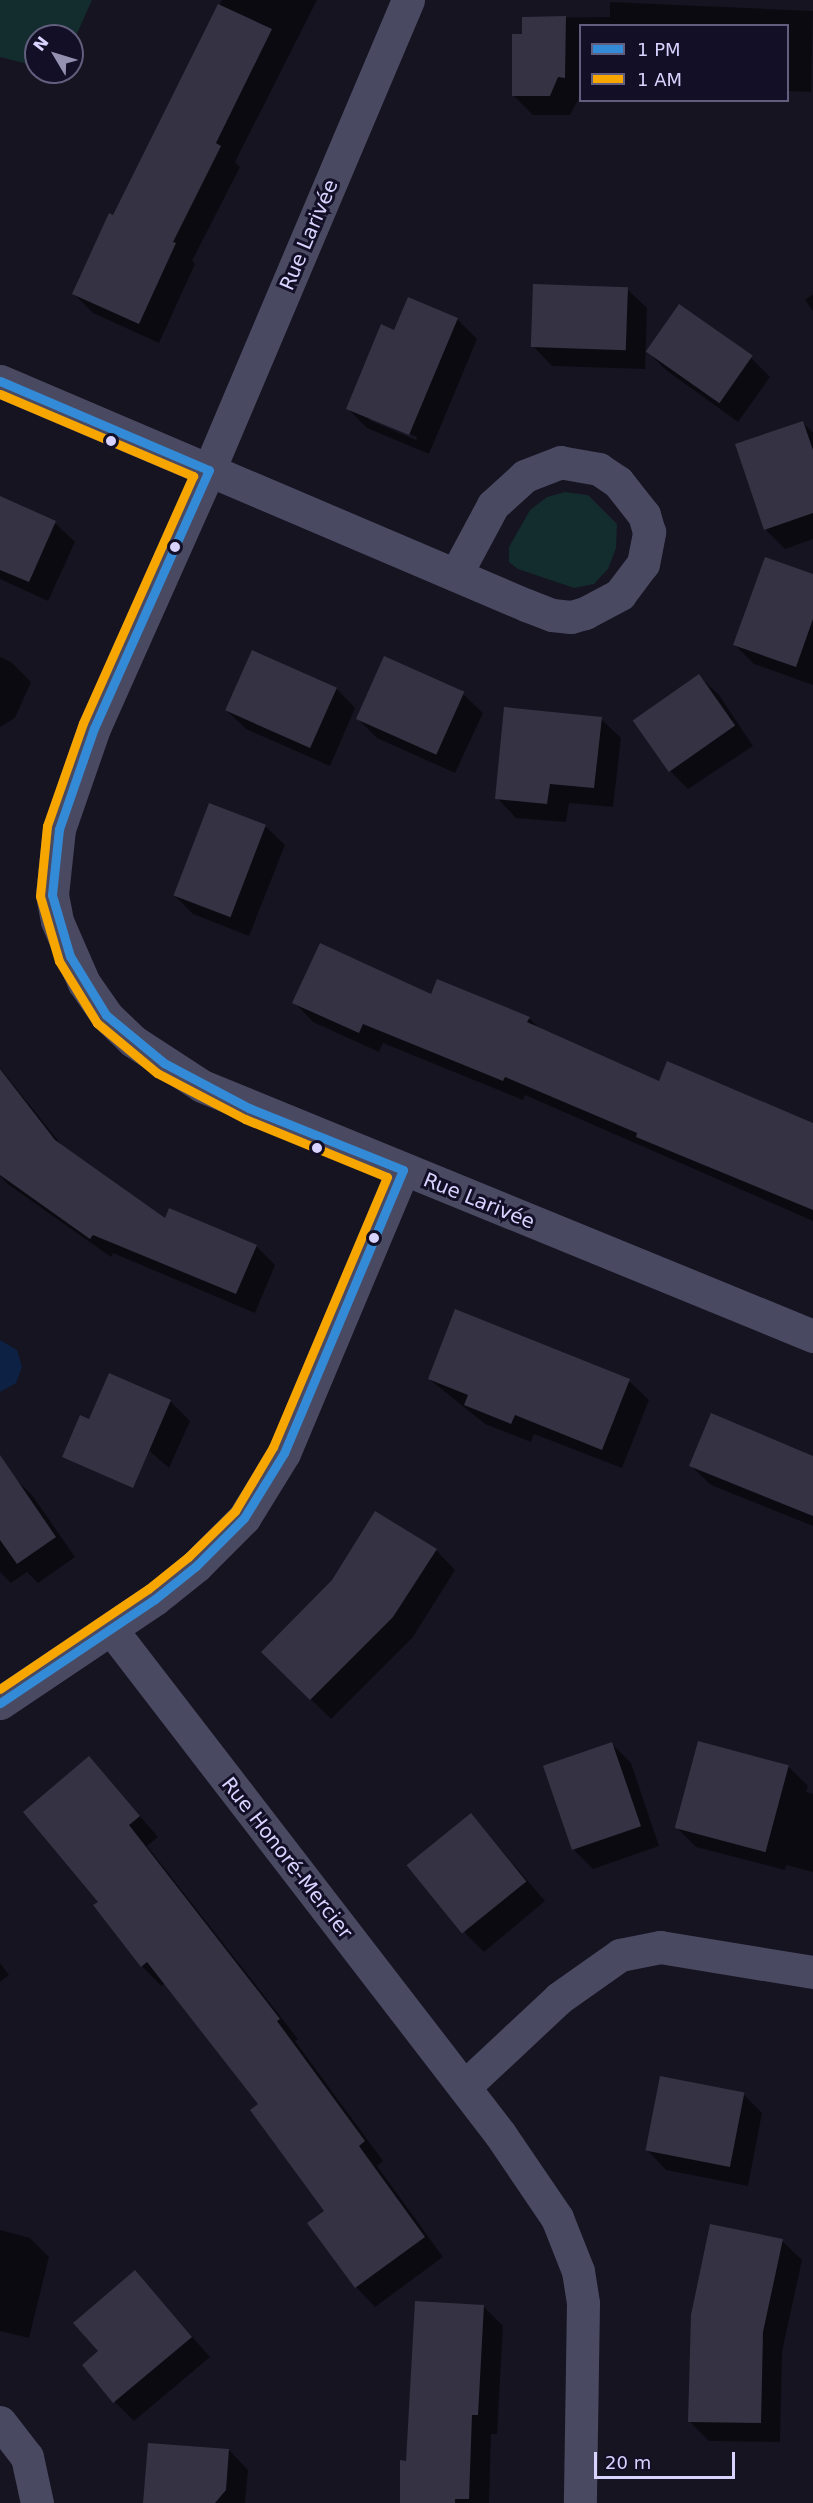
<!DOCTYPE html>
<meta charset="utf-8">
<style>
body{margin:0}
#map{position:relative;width:813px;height:2503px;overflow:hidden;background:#161421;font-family:"DejaVu Sans",sans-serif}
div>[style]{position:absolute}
.green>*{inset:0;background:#132c2d}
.water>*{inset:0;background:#0d2144}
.shadow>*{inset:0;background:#0007}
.building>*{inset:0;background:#343243;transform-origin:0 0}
.minor>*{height:33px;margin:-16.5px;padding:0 16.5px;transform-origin:16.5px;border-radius:16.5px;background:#4a4962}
.bus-1>*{height:9px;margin:-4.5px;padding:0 4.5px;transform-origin:4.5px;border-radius:4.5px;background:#338bd7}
.bus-2>*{height:9px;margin:-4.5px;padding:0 4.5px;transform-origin:4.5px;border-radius:4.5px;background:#f7a600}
.dots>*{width:16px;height:16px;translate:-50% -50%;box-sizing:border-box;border:3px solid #130f26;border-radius:50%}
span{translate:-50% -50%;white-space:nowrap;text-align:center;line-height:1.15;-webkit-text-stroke:6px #130f26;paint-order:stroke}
.street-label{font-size:20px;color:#d9d4ff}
.legend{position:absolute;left:579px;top:24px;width:210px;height:78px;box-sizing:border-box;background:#130f26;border:2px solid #625e7d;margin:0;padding:8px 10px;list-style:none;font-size:18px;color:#d9d4ff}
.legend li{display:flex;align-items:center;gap:12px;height:30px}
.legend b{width:30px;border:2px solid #625e7d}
.north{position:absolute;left:24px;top:24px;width:60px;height:60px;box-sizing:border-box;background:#130f26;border:2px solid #625e7d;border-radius:50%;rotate:308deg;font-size:16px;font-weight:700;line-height:24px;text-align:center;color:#d9d4ff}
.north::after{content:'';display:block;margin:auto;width:21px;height:27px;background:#9591b1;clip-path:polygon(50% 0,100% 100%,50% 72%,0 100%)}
.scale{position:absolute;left:594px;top:2452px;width:141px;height:27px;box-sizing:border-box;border:3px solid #d9d4ff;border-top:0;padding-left:8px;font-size:18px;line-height:21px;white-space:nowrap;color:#d9d4ff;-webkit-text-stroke:4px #130f26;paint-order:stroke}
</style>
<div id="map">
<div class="green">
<i style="clip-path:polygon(0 0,92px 0,72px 45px,72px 36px,36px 36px,36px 66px,0 57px)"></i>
<i style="clip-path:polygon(565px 492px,588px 495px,617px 524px,616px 548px,608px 569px,594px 584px,574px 588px,518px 569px,509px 562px,509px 547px,530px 510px,547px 497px)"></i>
</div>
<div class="water">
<i style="clip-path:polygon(0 1340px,17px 1350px,22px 1367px,16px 1383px,0 1392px)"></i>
</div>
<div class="shadow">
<i style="clip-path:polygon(222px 0,317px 0,235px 162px,240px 167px,192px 261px,195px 264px,159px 343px,93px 313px,74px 294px)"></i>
<i style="clip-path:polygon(610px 2px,813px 11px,811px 92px,788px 91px,788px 26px,580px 26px,580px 96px,570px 115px,533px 115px,514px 96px,524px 18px,610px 17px)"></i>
<i style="clip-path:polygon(627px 289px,647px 308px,645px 369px,552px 366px,533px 346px)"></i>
<i style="clip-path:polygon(813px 294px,813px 311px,805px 300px)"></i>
<i style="clip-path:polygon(evenodd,457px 319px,477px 339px,429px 454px,367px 428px,348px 409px,395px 332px,457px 319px,369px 417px,417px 437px,416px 440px,369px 420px,369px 417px)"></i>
<i style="clip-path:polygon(647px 351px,751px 358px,770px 377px,738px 422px,666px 370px)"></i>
<i style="clip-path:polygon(803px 423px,813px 433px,813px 539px,785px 549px,765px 529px)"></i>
<i style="clip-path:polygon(0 498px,55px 523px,75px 542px,48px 601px,0 579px)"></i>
<i style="clip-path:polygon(813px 576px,813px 685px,754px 664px,735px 645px)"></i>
<i style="clip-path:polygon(0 657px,11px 662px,31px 682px,15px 718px,0 727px)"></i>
<i style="clip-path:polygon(384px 658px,463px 694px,483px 713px,455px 773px,377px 738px,357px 718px)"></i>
<i style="clip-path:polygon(699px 676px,719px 695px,753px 746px,688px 789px,669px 770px)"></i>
<i style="clip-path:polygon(336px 688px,355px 708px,330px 766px,246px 729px,226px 710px)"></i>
<i style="clip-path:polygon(601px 719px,621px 738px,613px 807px,569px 803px,566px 822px,516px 818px,497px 798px)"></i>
<i style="clip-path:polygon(265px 826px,285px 845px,249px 936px,193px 914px,174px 895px)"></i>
<i style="clip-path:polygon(432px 996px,529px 1018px,541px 1030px,659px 1083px,813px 1124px,813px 1221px,525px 1095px,523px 1100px,383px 1043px,379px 1052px,313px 1022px,294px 1002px)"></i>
<i style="clip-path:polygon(0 1068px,64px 1148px,166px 1220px,256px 1246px,275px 1265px,255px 1313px,113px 1253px,111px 1257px,9px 1185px,0 1176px)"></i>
<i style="clip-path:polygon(429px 1379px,629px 1381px,649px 1400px,622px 1468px,534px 1434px,531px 1442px,485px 1424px)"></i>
<i style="clip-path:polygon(170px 1401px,190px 1421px,169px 1468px,122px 1427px)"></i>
<i style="clip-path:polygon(813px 1457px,813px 1526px,711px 1485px,691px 1466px)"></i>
<i style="clip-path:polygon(0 1476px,12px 1476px,32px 1495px,75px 1557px,38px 1583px,27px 1572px,11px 1583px,0 1572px)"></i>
<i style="clip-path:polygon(436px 1550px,455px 1570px,413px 1637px,331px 1719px,263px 1652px)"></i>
<i style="clip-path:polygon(611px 1743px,631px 1763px,659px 1846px,593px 1869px,573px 1849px)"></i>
<i style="clip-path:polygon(89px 1758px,158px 1837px,147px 1846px,298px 2039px,295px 2041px,383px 2161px,377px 2166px,443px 2257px,375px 2307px,356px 2287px,309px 2223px,326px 2211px,260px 2105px,165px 1983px,161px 1986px,142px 1966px,95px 1906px,100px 1902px)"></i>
<i style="clip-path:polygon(788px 1766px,808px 1786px,806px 1792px,813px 1794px,813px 1872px,786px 1865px,785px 1870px,696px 1847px,676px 1827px)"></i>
<i style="clip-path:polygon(471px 1815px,545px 1901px,484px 1952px,465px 1933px)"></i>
<i style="clip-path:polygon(0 1963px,9px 1975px,0 1982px)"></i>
<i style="clip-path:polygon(743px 2094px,762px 2113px,748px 2186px,666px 2170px,647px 2150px)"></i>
<i style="clip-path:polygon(0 2230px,30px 2238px,49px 2257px,29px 2338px,0 2331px)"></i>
<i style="clip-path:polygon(782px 2241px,802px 2260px,782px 2352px,780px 2442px,709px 2441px,690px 2422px)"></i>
<i style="clip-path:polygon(135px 2272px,210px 2357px,134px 2421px,115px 2402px)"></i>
<i style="clip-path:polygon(483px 2306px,503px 2326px,497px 2434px,491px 2434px,489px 2503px,407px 2503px,408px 2462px)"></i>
<i style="clip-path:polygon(229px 2450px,248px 2470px,245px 2503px,145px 2503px)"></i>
</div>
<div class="building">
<i style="clip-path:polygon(218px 4px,272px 29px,216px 143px,221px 146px,173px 242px,176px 243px,139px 324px,72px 294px,109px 213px,113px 215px)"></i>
<i style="clip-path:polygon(566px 16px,565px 78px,558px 77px,550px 96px,512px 96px,512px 34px,522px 34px,522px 17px)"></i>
<i style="left:533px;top:284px;width:95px;height:63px;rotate:2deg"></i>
<i style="clip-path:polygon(408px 297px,458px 318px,409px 435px,346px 409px,381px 324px,394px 330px)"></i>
<i style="left:679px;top:304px;width:90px;height:58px;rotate:35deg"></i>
<i style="clip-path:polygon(803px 421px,813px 450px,813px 513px,764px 530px,735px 444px)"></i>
<i style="clip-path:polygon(0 496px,56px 521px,29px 582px,0 570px)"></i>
<i style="clip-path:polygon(765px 557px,813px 574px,813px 619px,796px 667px,733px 645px)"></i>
<i style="left:252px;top:650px;width:93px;height:66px;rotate:24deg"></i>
<i style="left:384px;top:656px;width:88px;height:69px;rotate:24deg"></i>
<i style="left:699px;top:674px;width:63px;height:81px;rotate:55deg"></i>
<i style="clip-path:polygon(504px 707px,602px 717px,594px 788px,550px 784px,547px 804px,495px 799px)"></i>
<i style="left:209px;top:803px;width:61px;height:99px;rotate:21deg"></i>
<i style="clip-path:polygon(320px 943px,431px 994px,437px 979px,530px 1017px,527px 1022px,659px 1081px,667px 1061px,813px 1123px,813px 1210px,636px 1137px,637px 1133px,505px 1077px,503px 1081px,363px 1024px,359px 1033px,292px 1003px)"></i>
<i style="clip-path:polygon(0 1069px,55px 1140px,165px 1218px,169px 1208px,257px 1245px,236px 1294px,93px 1235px,90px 1239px,0 1175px)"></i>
<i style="clip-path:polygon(455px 1309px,630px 1379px,602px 1450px,515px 1415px,511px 1424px,464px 1405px,468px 1395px,428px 1379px)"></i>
<i style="clip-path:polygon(109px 1373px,171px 1400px,133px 1488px,62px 1457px,80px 1415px,89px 1419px)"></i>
<i style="clip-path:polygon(711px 1413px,813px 1456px,813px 1516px,689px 1466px)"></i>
<i style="clip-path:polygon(0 1455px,56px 1537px,17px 1564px,0 1540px)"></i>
<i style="clip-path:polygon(375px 1511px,437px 1549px,393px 1617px,310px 1700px,261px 1652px,332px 1580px)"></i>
<i style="left:698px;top:1741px;width:94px;height:90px;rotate:15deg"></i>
<i style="left:612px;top:1742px;width:89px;height:73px;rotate:71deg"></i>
<i style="clip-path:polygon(89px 1756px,140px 1816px,129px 1825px,280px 2019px,277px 2021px,365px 2141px,359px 2146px,425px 2237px,355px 2288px,307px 2223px,324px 2211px,250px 2110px,258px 2104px,147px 1962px,141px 1967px,93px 1905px,98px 1902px,23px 1812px)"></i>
<i style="left:471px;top:1813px;width:88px;height:83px;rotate:51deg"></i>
<i style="left:660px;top:2076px;width:86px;height:76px;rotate:11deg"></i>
<i style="clip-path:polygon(710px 2224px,783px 2239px,763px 2332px,761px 2423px,688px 2422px,691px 2315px)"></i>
<i style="clip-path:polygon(135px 2270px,192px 2337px,113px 2403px,82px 2365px,98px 2351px,73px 2323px)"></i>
<i style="clip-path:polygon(415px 2301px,484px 2305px,478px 2415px,472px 2415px,469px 2499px,455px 2499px,455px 2503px,400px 2503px,400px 2460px,406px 2461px)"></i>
<i style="clip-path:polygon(148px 2443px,229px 2449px,226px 2490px,215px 2503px,143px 2503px)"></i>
</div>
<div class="minor">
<i style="left:408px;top:0;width:510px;rotate:112.95deg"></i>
<i style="left:209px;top:470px;width:282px;rotate:114deg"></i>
<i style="left:94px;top:728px;width:107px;rotate:109.1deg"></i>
<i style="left:59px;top:829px;width:66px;rotate:96.1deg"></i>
<i style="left:52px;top:895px;width:26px;rotate:79deg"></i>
<i style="left:57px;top:921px;width:68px;rotate:66.5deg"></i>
<i style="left:84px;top:983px;width:39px;rotate:55deg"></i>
<i style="left:106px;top:1015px;width:37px;rotate:44deg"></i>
<i style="left:133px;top:1041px;width:82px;rotate:33.1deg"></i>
<i style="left:202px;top:1086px;width:660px;rotate:22.25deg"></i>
<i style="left:0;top:381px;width:572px;rotate:23.07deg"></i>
<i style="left:526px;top:605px;width:28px;rotate:21deg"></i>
<i style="left:552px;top:615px;width:19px;rotate:6deg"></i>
<i style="left:571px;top:617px;width:15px;rotate:-16deg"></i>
<i style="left:585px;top:613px;width:40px;rotate:-28deg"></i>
<i style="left:620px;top:594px;width:38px;rotate:-53deg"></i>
<i style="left:643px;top:564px;width:33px;rotate:-79deg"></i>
<i style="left:649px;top:532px;width:18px;rotate:-106deg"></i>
<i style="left:644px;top:515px;width:42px;rotate:-128.2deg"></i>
<i style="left:618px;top:482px;width:23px;rotate:-146deg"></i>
<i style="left:599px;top:469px;width:39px;rotate:-170deg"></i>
<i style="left:561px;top:462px;width:39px;rotate:159deg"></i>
<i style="left:525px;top:476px;width:43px;rotate:137.8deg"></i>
<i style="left:493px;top:505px;width:78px;rotate:118.2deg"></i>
<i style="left:111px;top:1629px;width:637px;rotate:52.39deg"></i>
<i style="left:500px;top:2134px;width:102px;rotate:55.8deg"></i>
<i style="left:557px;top:2218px;width:57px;rotate:68.4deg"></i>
<i style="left:578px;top:2271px;width:32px;rotate:81deg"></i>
<i style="left:583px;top:2303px;width:200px;rotate:90.9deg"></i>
<i style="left:0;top:1703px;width:187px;rotate:-33.9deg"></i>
<i style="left:155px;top:1599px;width:53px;rotate:-38.8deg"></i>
<i style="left:196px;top:1566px;width:68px;rotate:-45deg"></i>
<i style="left:244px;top:1518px;width:76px;rotate:-58.4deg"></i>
<i style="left:284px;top:1453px;width:307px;rotate:-67.2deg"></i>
<i style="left:464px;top:2087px;width:130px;rotate:-43.1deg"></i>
<i style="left:559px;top:1998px;width:75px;rotate:-35.2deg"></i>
<i style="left:620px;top:1955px;width:41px;rotate:-11.3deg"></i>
<i style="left:660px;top:1947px;width:155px;rotate:9.3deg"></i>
<i style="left:0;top:2422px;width:44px;rotate:52.4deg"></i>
<i style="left:27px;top:2457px;width:47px;rotate:77.7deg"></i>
</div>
<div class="bus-1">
<i style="left:0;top:381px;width:227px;rotate:23.1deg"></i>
<i style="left:209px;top:470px;width:282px;rotate:114deg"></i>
<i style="left:94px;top:728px;width:107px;rotate:109.1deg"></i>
<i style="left:59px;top:829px;width:66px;rotate:96.1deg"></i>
<i style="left:52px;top:895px;width:64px;rotate:73.6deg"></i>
<i style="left:70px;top:956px;width:69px;rotate:58.6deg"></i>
<i style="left:106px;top:1015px;width:75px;rotate:39.6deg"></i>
<i style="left:164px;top:1063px;width:96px;rotate:27.9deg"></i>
<i style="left:249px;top:1108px;width:166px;rotate:21.9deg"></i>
<i style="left:403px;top:1170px;width:307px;rotate:112.8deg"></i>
<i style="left:284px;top:1453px;width:76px;rotate:121.6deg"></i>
<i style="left:244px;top:1518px;width:68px;rotate:135deg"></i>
<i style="left:196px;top:1566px;width:53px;rotate:141.2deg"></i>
<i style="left:155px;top:1599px;width:187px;rotate:146.1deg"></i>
</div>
<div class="bus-2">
<i style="left:0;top:394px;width:210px;rotate:23deg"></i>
<i style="left:193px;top:476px;width:270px;rotate:114deg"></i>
<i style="left:83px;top:723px;width:109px;rotate:109.3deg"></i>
<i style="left:47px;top:826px;width:70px;rotate:95.7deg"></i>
<i style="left:40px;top:896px;width:68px;rotate:73.7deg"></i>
<i style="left:59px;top:961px;width:73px;rotate:58.5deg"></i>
<i style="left:97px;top:1023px;width:78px;rotate:39.8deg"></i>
<i style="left:157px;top:1073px;width:99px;rotate:27.6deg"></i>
<i style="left:245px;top:1119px;width:153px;rotate:22.2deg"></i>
<i style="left:387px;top:1177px;width:293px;rotate:112.9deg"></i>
<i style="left:273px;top:1447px;width:74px;rotate:120.7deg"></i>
<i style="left:235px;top:1511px;width:66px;rotate:135.6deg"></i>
<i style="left:188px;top:1557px;width:51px;rotate:141.3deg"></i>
<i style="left:148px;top:1589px;width:179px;rotate:146deg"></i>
</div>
<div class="dots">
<i style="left:111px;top:441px;background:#d9d4ff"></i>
<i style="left:175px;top:547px;background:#d9d4ff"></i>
<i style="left:317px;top:1148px;background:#d9d4ff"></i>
<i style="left:374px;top:1238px;background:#d9d4ff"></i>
</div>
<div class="street-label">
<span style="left:309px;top:235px;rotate:-67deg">Rue Larivée</span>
<span style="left:479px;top:1201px;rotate:22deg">Rue Larivée</span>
<span style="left:287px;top:1858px;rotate:52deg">Rue Honoré-Mercier</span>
</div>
<ul class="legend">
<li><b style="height:8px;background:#338bd7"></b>1 PM</li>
<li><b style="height:8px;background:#f7a600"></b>1 AM</li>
</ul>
<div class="north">N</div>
<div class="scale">20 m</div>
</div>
